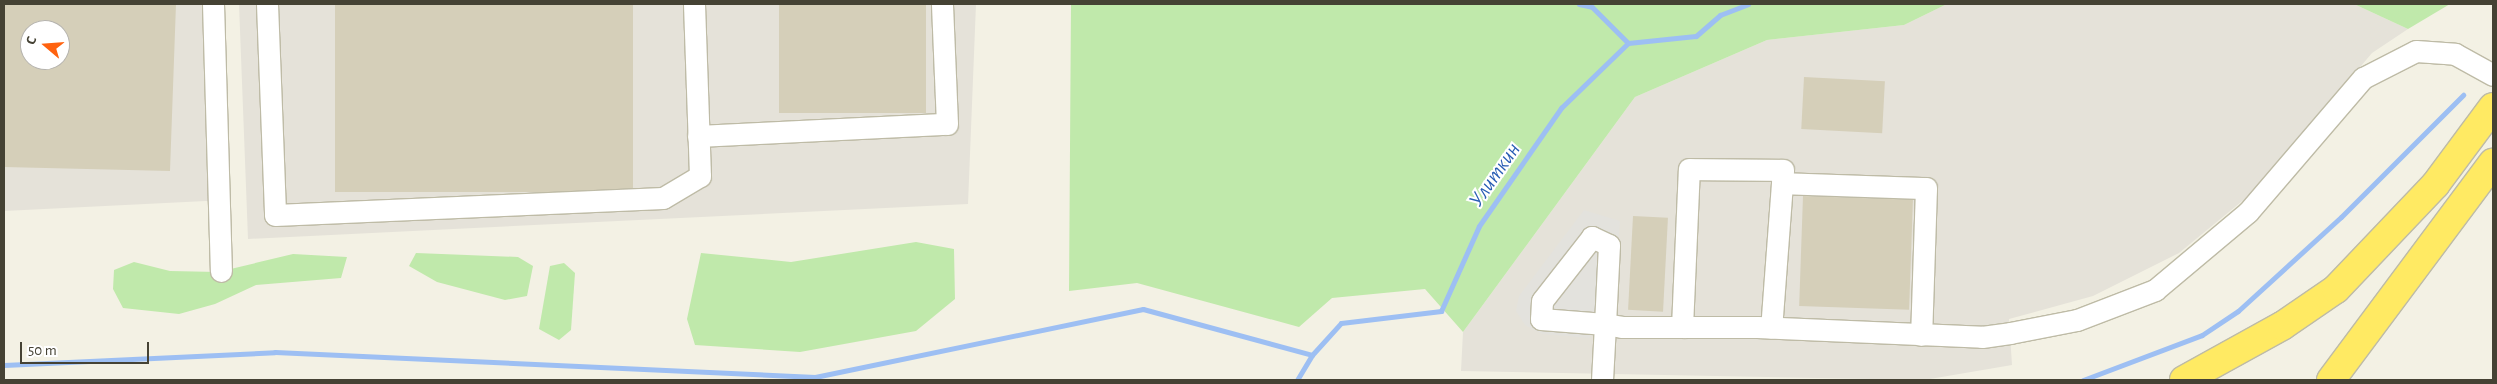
<!DOCTYPE html>
<meta charset="utf-8">
<style>
body{margin:0}
#map{position:relative;width:2497px;height:384px;overflow:hidden;background:#f3f1e4;font-family:"Alegreya Sans",sans-serif}
div>[style]{position:absolute}
.industrial>*{inset:0;background:#e5e2d9}
.green>*{inset:0;background:#c0e9ab}
.parking>*{inset:0;background:#e3e2dd}
.stream>*{height:5px;margin:-2.5px;padding:0 2.5px;transform-origin:2.5px;border-radius:2.5px;background:#9dbff3}
.building>*{inset:0;background:#d5cfb9;transform-origin:0 0}
.roads{filter:drop-shadow(1px 0 #bebba6) drop-shadow(-1px 0 #bebba6) drop-shadow(0 1px #bebba6) drop-shadow(0 -1px #bebba6)}
.minor>*{height:21px;margin:-10.5px;padding:0 10.5px;transform-origin:10.5px;border-radius:10.5px;background:#fff}
.highway>*{height:28px;margin:-14px;padding:0 14px;transform-origin:14px;border-radius:14px;background:#ffea63}
span{translate:-50% -50%;white-space:nowrap;text-align:center;line-height:1.15;-webkit-text-stroke:4px #fff;paint-order:stroke}
.water-label{font-size:21px;color:#295eb4;font-style:italic}
.frame{position:absolute;inset:0;border:5px solid #454234;pointer-events:none}
.north{position:absolute;left:20px;top:20px;width:50px;height:50px;box-sizing:border-box;background:#fff;border:1px solid #b5b3ae;border-radius:50%;rotate:288deg;font-size:14px;font-weight:700;line-height:20px;text-align:center;color:#454234}
.north::after{content:'';display:block;margin:auto;width:18px;height:22px;background:#ff620f;clip-path:polygon(50% 0,100% 100%,50% 72%,0 100%)}
.scale{position:absolute;left:20px;top:342px;width:129px;height:22px;box-sizing:border-box;border:2px solid #454234;border-top:0;padding-left:6px;font-size:15px;line-height:18px;white-space:nowrap;color:#454234;-webkit-text-stroke:4px #fff;paint-order:stroke}
</style>
<div id="map">
<div class="industrial">
<i style="clip-path:polygon(evenodd,4px 4px,216px 4px,226px 200px,4px 211px,4px 4px,30px 30px,60px 30px,60px 60px,30px 60px,30px 30px)"></i>
<i style="clip-path:polygon(239px 4px,976px 4px,968px 204px,248px 239px)"></i>
<i style="clip-path:polygon(1947px 4px,2354px 4px,2408px 29px,2372px 53px,2258px 188px,2179px 253px,2093px 296px,2009px 319px,2012px 365px,1924px 380px,1461px 371px,1463px 332px,1635px 97px,1767px 40px,1904px 25px)"></i>
</div>
<div class="green">
<i style="clip-path:polygon(1071px 4px,1947px 4px,1904px 25px,1767px 40px,1635px 97px,1463px 332px,1425px 289px,1332px 298px,1299px 327px,1137px 283px,1069px 291px)"></i>
<i style="clip-path:polygon(2354px 4px,2450px 4px,2408px 29px)"></i>
<i style="clip-path:polygon(916px 242px,954px 249px,955px 299px,916px 331px,800px 352px,695px 345px,687px 319px,701px 253px,791px 262px)"></i>
<i style="clip-path:polygon(416px 253px,518px 257px,533px 266px,527px 296px,505px 300px,437px 282px,409px 266px)"></i>
<i style="clip-path:polygon(293px 254px,347px 257px,341px 278px,256px 285px,215px 304px,179px 314px,123px 308px,113px 289px,114px 270px,134px 262px,170px 271px,218px 272px)"></i>
<i style="clip-path:polygon(564px 263px,575px 273px,571px 330px,559px 340px,539px 329px,550px 266px)"></i>
</div>
<div class="parking">
<i style="clip-path:polygon(1584px 210px,1620px 221px,1613px 309px,1589px 338px,1542px 334px,1525px 325px,1516px 311px,1519px 296px)"></i>
</div>
<div class="stream">
<i style="left:1579px;top:4px;width:13px;rotate:13deg"></i>
<i style="left:1592px;top:7px;width:51px;rotate:45deg"></i>
<i style="left:4px;top:365px;width:271px;rotate:-2.7deg"></i>
<i style="left:275px;top:352px;width:541px;rotate:2.65deg"></i>
<i style="left:815px;top:377px;width:335px;rotate:-11.7deg"></i>
<i style="left:1143px;top:309px;width:175px;rotate:15.2deg"></i>
<i style="left:1297px;top:380px;width:29px;rotate:-59deg"></i>
<i style="left:1312px;top:355px;width:43px;rotate:-47.8deg"></i>
<i style="left:1341px;top:323px;width:101px;rotate:-6.8deg"></i>
<i style="left:1441px;top:311px;width:93px;rotate:-65.9deg"></i>
<i style="left:1479px;top:226px;width:144px;rotate:-55.2deg"></i>
<i style="left:1561px;top:108px;width:93px;rotate:-44.1deg"></i>
<i style="left:1628px;top:43px;width:68px;rotate:-5.9deg"></i>
<i style="left:1696px;top:36px;width:32px;rotate:-41deg"></i>
<i style="left:1720px;top:15px;width:30px;rotate:-21deg"></i>
<i style="left:2083px;top:380px;width:127px;rotate:-20.7deg"></i>
<i style="left:2202px;top:335px;width:43px;rotate:-33.7deg"></i>
<i style="left:2238px;top:311px;width:139px;rotate:-42.4deg"></i>
<i style="left:2341px;top:217px;width:173px;rotate:-45deg"></i>
</div>
<div class="building">
<i style="clip-path:polygon(evenodd,4px 4px,176px 4px,170px 171px,4px 167px,4px 4px,30px 30px,60px 30px,60px 60px,30px 60px,30px 30px)"></i>
<i style="left:335px;top:4px;width:298px;height:188px"></i>
<i style="left:779px;top:4px;width:147px;height:109px"></i>
<i style="left:1804px;top:77px;width:81px;height:52px;rotate:3deg"></i>
<i style="left:1803px;top:196px;width:110px;height:110px;rotate:2deg"></i>
<i style="left:1633px;top:216px;width:35px;height:94px;rotate:3deg"></i>
</div>
<div class="roads">
<div class="minor">
<i style="left:213px;top:4px;width:267px;rotate:88.3deg"></i>
<i style="left:267px;top:4px;width:211px;rotate:87.8deg"></i>
<i style="left:275px;top:215px;width:388px;rotate:-2.5deg"></i>
<i style="left:663px;top:198px;width:43px;rotate:-30.7deg"></i>
<i style="left:700px;top:176px;width:172px;rotate:-92deg"></i>
<i style="left:698px;top:136px;width:249px;rotate:-2.8deg"></i>
<i style="left:947px;top:124px;width:120px;rotate:-92.4deg"></i>
<i style="left:1782px;top:183px;width:144px;rotate:2deg"></i>
<i style="left:1926px;top:188px;width:147px;rotate:91.9deg"></i>
<i style="left:1682px;top:327px;width:158px;rotate:-87.5deg"></i>
<i style="left:1689px;top:169px;width:94px;rotate:0.6deg"></i>
<i style="left:1783px;top:170px;width:158px;rotate:94.3deg"></i>
<i style="left:1602px;top:380px;width:56px;rotate:-86.9deg"></i>
<i style="left:1605px;top:324px;width:79px;rotate:-87.1deg"></i>
<i style="left:1609px;top:245px;width:19px;rotate:-155deg"></i>
<i style="left:1592px;top:237px;width:81px;rotate:128deg"></i>
<i style="left:1542px;top:301px;width:18px;rotate:93deg"></i>
<i style="left:1541px;top:319px;width:64px;rotate:4.5deg"></i>
<i style="left:1605px;top:324px;width:17px;rotate:10deg"></i>
<i style="left:1622px;top:327px;width:135px"></i>
<i style="left:1757px;top:327px;width:225px;rotate:2.5deg"></i>
<i style="left:1982px;top:337px;width:28px;rotate:-8deg"></i>
<i style="left:2010px;top:333px;width:68px;rotate:-11deg"></i>
<i style="left:2077px;top:320px;width:84px;rotate:-21deg"></i>
<i style="left:2155px;top:290px;width:121px;rotate:-40deg"></i>
<i style="left:2248px;top:212px;width:177px;rotate:-49.4deg"></i>
<i style="left:2363px;top:78px;width:59px;rotate:-27deg"></i>
<i style="left:2416px;top:51px;width:39px;rotate:4deg"></i>
<i style="left:2455px;top:54px;width:43px;rotate:28.9deg"></i>
</div>
<div class="highway">
<i style="left:2184px;top:380px;width:112px;rotate:-28.9deg"></i>
<i style="left:2282px;top:326px;width:65px;rotate:-34.4deg"></i>
<i style="left:2336px;top:289px;width:144px;rotate:-46.4deg"></i>
<i style="left:2435px;top:185px;width:97px;rotate:-53.4deg"></i>
<i style="left:2331px;top:380px;width:271px;rotate:-53.3deg"></i>
</div>
</div>
<div class="water-label">
<span style="left:1495px;top:175px;rotate:-55deg">Улиткин</span>
</div>
<div class="frame"></div>
<div class="north">С</div>
<div class="scale">50 m</div>
</div>
